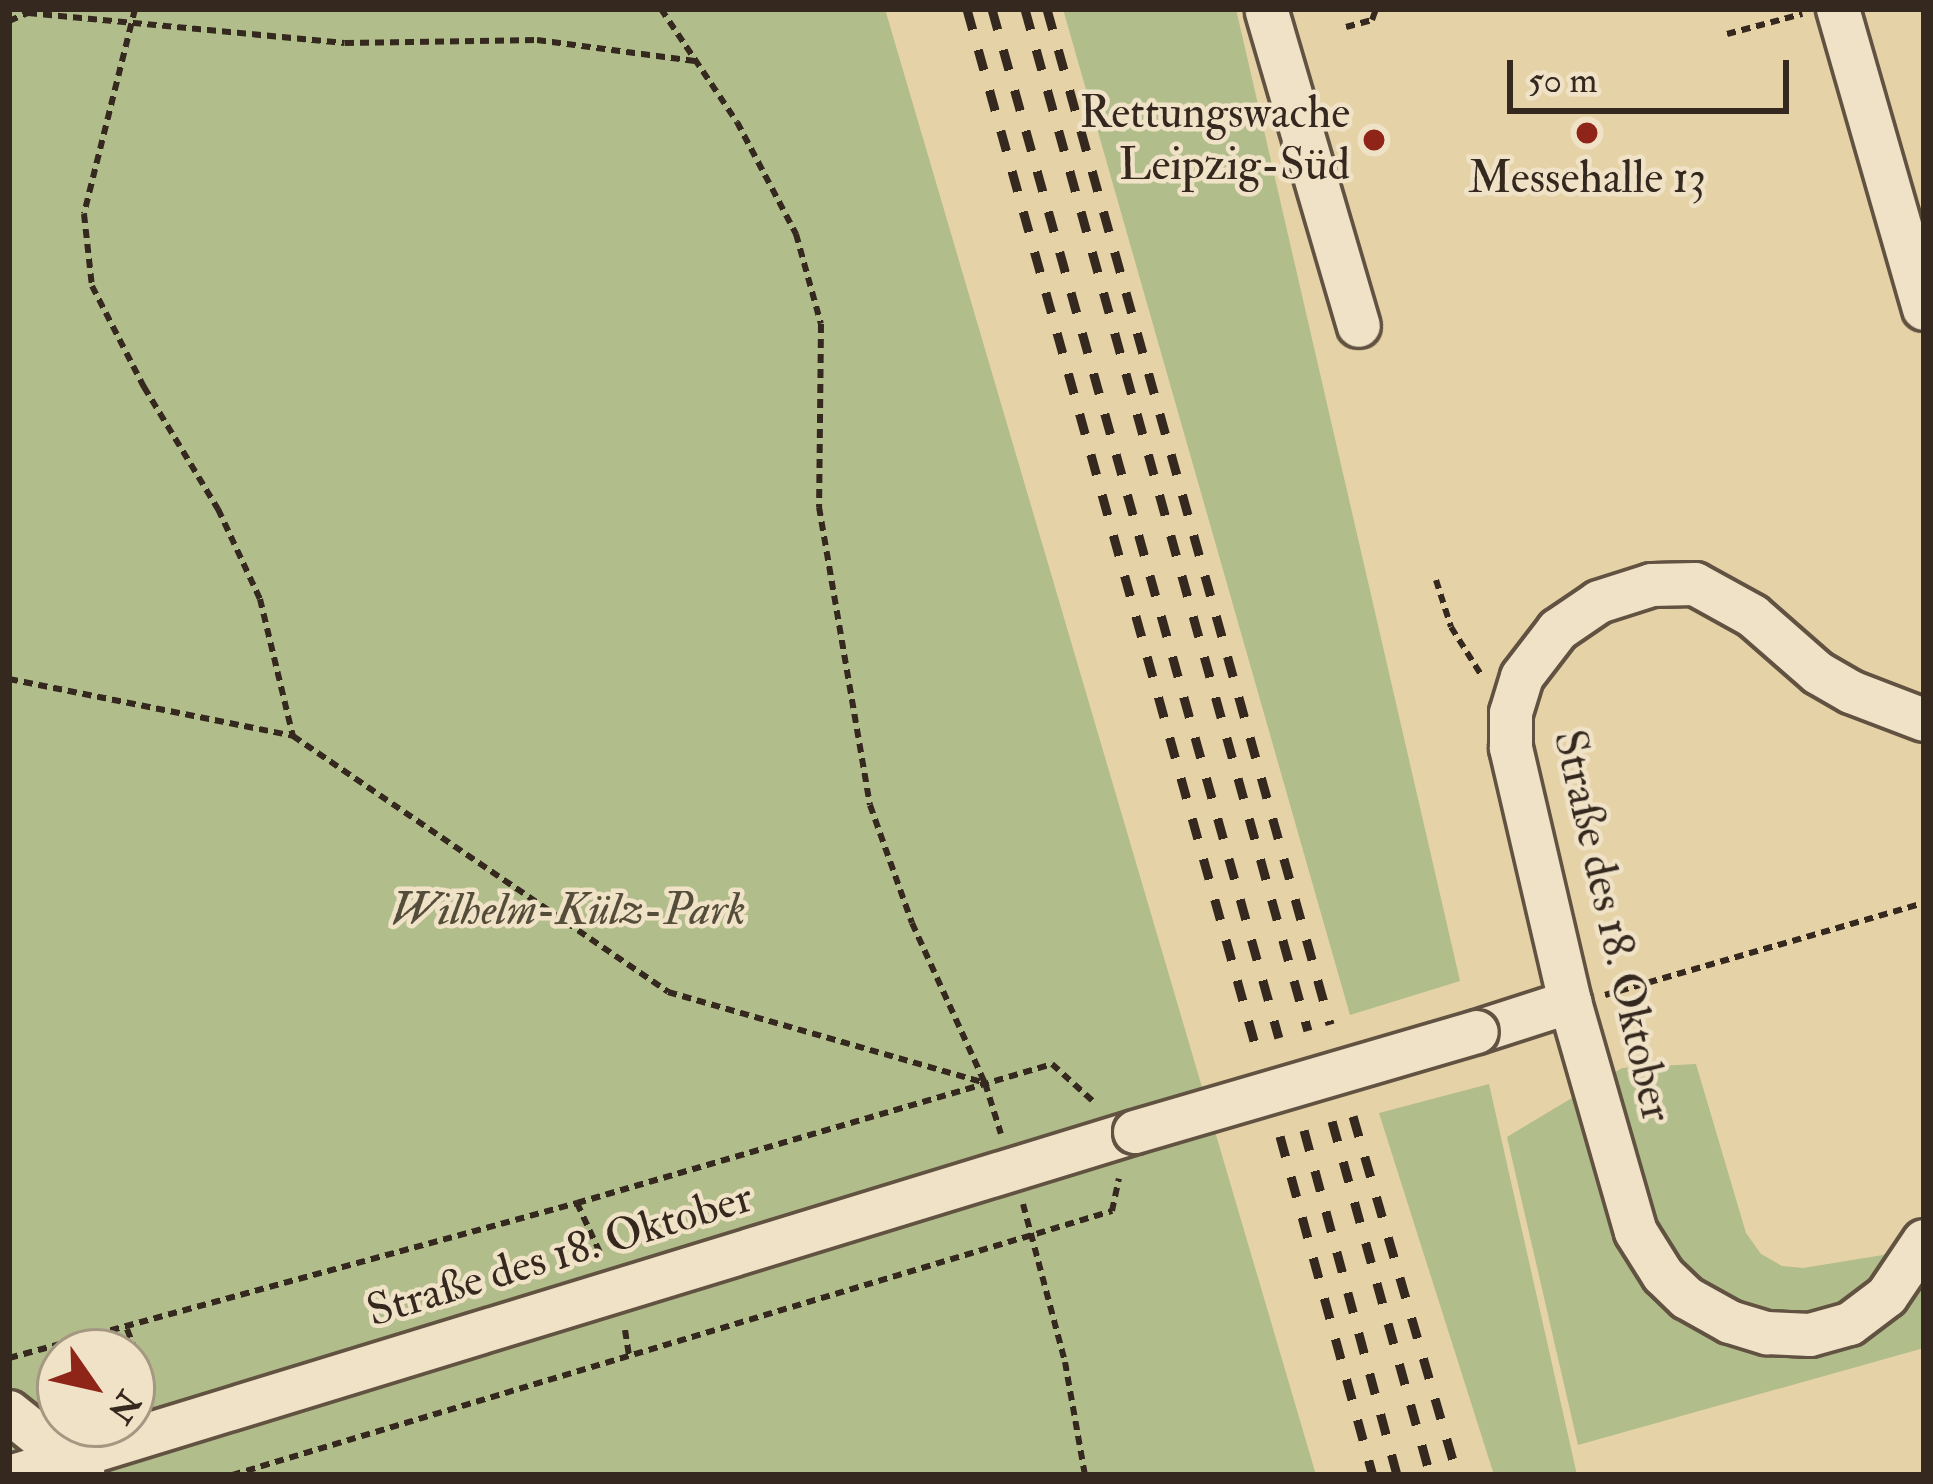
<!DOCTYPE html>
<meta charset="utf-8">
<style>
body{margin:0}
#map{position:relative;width:1933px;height:1484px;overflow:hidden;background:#e6d2a7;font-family:"IM FELL Double Pica",serif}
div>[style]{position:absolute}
.green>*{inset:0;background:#b1bd8a}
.path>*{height:6px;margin-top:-3px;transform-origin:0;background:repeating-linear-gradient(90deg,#35281f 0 9px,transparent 0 15px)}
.roads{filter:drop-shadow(3px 0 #615241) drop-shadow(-3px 0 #615241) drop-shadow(0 3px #615241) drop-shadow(0 -3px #615241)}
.minor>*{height:42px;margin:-21px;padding:0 21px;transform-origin:21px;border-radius:21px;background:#efe2c6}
.rail>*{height:9px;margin-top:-4.5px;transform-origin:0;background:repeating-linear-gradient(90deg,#35281f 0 21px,transparent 0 42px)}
.bridges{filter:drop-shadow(3px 0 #615241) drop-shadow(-3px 0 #615241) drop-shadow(0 3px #615241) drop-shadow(0 -3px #615241)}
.minor-bridge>*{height:42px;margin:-21px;padding:0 21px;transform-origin:21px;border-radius:21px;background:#efe2c6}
.dots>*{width:33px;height:33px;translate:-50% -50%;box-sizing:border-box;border:6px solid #efe2c6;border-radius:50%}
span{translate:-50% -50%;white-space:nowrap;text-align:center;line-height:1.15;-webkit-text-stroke:9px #efe2c6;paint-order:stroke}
.poi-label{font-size:45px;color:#35281f}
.right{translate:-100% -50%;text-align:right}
.park-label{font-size:45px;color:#544d3a;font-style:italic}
.street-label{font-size:45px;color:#35281f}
.frame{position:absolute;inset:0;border:12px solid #35281f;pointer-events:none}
.north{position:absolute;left:36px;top:1328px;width:120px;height:120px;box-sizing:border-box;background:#efe2c6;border:3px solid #a59883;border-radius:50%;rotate:124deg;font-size:33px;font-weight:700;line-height:48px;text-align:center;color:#35281f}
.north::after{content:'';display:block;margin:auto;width:42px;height:54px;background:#8f2418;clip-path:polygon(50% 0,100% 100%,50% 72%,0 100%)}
.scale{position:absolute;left:1507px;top:60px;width:282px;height:54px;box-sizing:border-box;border:6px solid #35281f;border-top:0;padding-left:15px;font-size:36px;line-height:42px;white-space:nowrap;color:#35281f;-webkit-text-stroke:9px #efe2c6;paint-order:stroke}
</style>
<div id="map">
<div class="green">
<i style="clip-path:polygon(evenodd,9px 9px,885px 9px,1316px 1475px,9px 1475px,9px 9px,60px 1352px,132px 1352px,132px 1424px,60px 1424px,60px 1352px)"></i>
<i style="clip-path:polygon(1063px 9px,1236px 9px,1460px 981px,1350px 1015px)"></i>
<i style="clip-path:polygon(1696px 1064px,1746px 1233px,1761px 1254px,1782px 1266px,1803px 1268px,1883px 1255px,1924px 1228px,1924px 1348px,1578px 1445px,1507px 1137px,1622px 1068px)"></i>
<i style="clip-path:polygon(1489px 1084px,1577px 1475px,1494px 1475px,1379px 1113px)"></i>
</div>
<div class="path">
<i style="left:135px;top:9px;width:211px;rotate:104deg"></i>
<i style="left:84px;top:214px;width:72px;rotate:83.7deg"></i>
<i style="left:92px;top:286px;width:114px;rotate:62.8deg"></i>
<i style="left:144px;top:387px;width:143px;rotate:58.8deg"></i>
<i style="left:218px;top:509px;width:99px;rotate:65deg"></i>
<i style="left:260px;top:599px;width:141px;rotate:76.5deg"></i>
<i style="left:293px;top:736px;width:454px;rotate:34.3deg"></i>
<i style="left:668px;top:992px;width:327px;rotate:16deg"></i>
<i style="left:661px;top:9px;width:136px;rotate:56.1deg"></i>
<i style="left:737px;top:122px;width:127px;rotate:62.2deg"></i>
<i style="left:796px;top:234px;width:93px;rotate:74.5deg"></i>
<i style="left:821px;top:324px;width:183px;rotate:90.6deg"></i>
<i style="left:819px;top:507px;width:302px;rotate:80.3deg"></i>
<i style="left:870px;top:805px;width:125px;rotate:70.4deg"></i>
<i style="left:912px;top:923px;width:176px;rotate:65.5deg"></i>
<i style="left:985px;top:1083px;width:53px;rotate:72.6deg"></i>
<i style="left:9px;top:21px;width:21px;rotate:-23deg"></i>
<i style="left:28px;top:13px;width:318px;rotate:5.4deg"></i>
<i style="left:345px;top:43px;width:192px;rotate:-0.9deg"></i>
<i style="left:537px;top:40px;width:159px;rotate:7.6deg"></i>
<i style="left:1346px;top:27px;width:27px;rotate:-15deg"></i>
<i style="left:1372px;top:20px;width:12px;rotate:-70deg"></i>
<i style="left:1727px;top:34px;width:78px;rotate:-14.9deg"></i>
<i style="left:1436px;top:580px;width:49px;rotate:72.3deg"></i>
<i style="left:1451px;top:627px;width:58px;rotate:57.7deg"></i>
<i style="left:9px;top:679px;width:290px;rotate:11.3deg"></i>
<i style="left:1605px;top:995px;width:332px;rotate:-16.1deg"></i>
<i style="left:577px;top:1203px;width:57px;rotate:65.2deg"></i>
<i style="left:1023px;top:1204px;width:163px;rotate:75.1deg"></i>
<i style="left:1065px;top:1362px;width:115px;rotate:80deg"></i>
<i style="left:127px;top:1329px;width:59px;rotate:69.1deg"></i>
<i style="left:625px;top:1330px;width:25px;rotate:81deg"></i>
<i style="left:9px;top:1358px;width:589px;rotate:-15.26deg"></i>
<i style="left:577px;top:1203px;width:495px;rotate:-16.3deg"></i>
<i style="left:1052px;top:1064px;width:58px;rotate:42.2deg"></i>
<i style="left:232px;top:1475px;width:919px;rotate:-16.7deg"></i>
<i style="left:1112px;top:1211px;width:33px;rotate:-78deg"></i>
</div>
<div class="roads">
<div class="minor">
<i style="left:1838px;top:9px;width:312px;rotate:74deg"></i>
<i style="left:1267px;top:12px;width:327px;rotate:73.7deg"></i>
<i style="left:1924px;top:720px;width:78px;rotate:-159deg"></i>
<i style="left:1851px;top:692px;width:38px;rotate:-150deg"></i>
<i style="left:1818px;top:673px;width:86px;rotate:-138.8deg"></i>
<i style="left:1753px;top:616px;width:66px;rotate:-151.1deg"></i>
<i style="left:1695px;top:584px;width:43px;rotate:178.7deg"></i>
<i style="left:1652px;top:585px;width:56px;rotate:162.2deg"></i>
<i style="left:1599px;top:602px;width:50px;rotate:145.7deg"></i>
<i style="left:1558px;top:630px;width:59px;rotate:127.5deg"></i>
<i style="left:1522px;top:677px;width:38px;rotate:107deg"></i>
<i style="left:1511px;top:713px;width:35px;rotate:90deg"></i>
<i style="left:1511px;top:748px;width:261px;rotate:76.9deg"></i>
<i style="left:1570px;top:1002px;width:239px;rotate:74deg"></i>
<i style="left:1636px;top:1232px;width:51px;rotate:57.9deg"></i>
<i style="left:1663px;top:1275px;width:33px;rotate:44deg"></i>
<i style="left:1687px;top:1298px;width:49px;rotate:29.2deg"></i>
<i style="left:1730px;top:1322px;width:39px;rotate:17deg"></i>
<i style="left:1767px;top:1333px;width:43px;rotate:2.7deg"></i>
<i style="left:1810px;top:1335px;width:41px;rotate:-15.4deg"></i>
<i style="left:1850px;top:1324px;width:46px;rotate:-37.1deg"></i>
<i style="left:1887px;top:1296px;width:66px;rotate:-56.1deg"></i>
<i style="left:1477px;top:1032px;width:98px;rotate:-17.9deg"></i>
<i style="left:9px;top:1412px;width:95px;rotate:38.6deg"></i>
<i style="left:16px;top:1475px;width:1170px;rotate:-17.04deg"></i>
</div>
</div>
<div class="rail">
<i style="left:967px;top:9px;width:1074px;rotate:74.45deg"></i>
<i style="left:992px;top:9px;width:1068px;rotate:74.42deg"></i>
<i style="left:1025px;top:9px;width:1060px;rotate:74.52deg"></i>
<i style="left:1047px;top:9px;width:1054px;rotate:74.42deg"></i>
<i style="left:1353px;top:1116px;width:374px;rotate:73.8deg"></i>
<i style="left:1332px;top:1121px;width:367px;rotate:74.5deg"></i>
<i style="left:1304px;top:1130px;width:357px;rotate:74.9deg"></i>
<i style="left:1280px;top:1136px;width:352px;rotate:74.7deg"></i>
</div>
<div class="bridges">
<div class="minor-bridge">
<i style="left:1135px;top:1132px;width:356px;rotate:-16.3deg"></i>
</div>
</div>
<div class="dots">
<i style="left:1587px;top:133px;background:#8f2418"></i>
<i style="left:1374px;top:140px;background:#8f2418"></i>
</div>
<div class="poi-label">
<span class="right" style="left:1350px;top:140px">Rettungswache<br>Leipzig-Süd</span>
<span style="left:1587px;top:179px">Messehalle 13</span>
</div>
<div class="park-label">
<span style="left:568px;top:911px">Wilhelm-Külz-Park</span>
</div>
<div class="street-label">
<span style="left:1612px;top:926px;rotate:77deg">Straße des 18. Oktober</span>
<span style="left:560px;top:1255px;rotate:-17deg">Straße des 18. Oktober</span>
</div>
<div class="frame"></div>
<div class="north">N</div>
<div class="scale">50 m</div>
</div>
